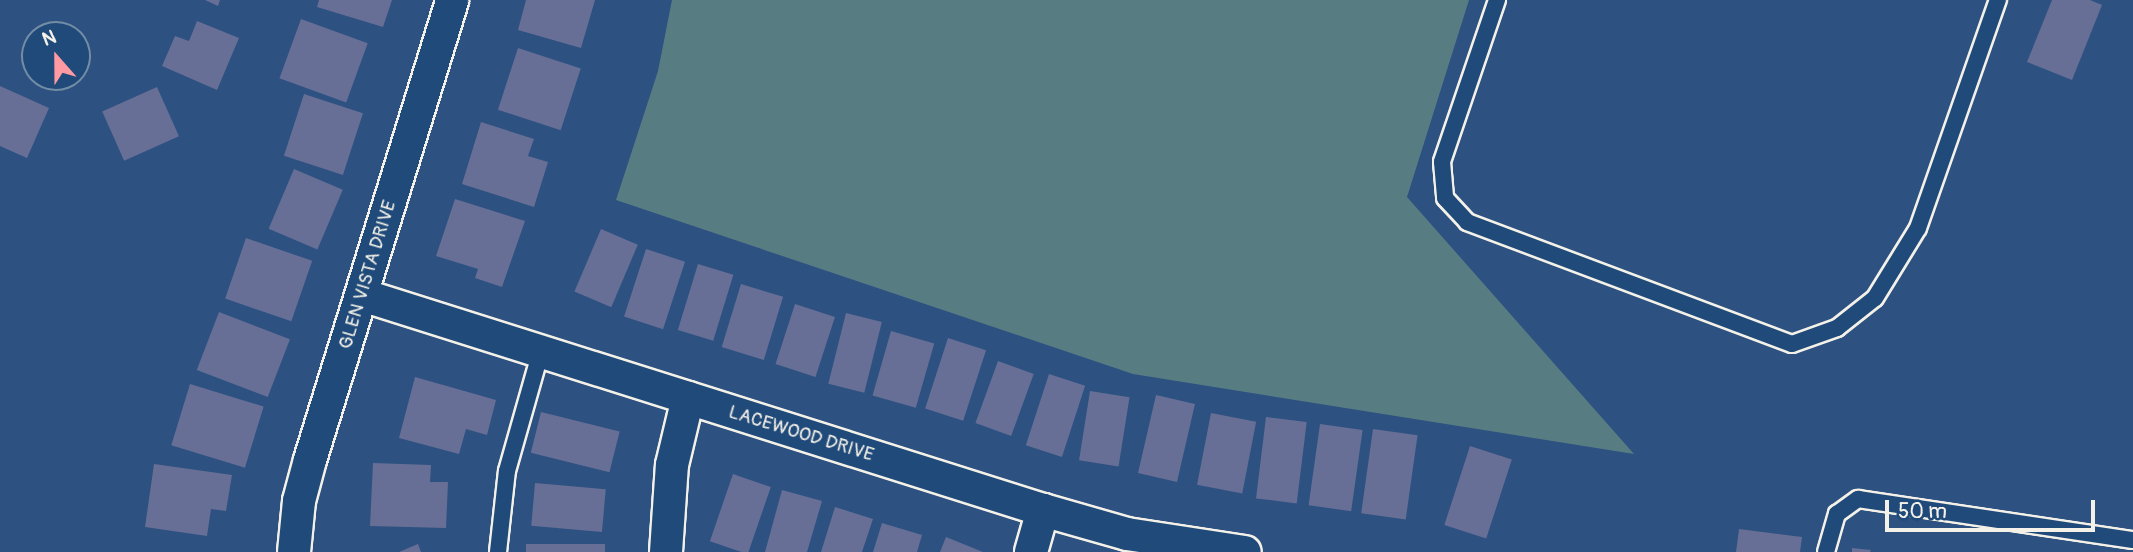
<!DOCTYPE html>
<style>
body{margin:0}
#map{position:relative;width:2133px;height:552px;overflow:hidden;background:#2d5180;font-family:Pangolin,sans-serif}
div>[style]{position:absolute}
.green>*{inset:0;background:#577d83}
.building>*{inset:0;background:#676f96;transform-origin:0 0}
.roads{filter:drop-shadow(2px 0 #f4f1e8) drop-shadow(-2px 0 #f4f1e8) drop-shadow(0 2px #f4f1e8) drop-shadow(0 -2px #f4f1e8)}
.service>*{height:16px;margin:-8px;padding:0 8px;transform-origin:8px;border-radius:8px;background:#1f4a7a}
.minor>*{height:32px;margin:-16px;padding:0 16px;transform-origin:16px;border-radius:16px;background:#1f4a7a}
span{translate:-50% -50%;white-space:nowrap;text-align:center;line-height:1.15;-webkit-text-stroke:6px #1f4a7a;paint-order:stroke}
.street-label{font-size:19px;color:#f4f1e8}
.north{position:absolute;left:21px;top:21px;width:70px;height:70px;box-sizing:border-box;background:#1f4a7a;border:2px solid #748da6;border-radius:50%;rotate:339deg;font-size:19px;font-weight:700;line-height:28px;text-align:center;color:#f4f1e8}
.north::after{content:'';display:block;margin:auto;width:24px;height:32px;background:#ff9aa2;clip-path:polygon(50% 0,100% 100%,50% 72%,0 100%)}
.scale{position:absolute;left:1885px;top:500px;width:210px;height:32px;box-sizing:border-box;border:4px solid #f4f1e8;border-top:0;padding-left:9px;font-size:21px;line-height:24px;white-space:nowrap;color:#f4f1e8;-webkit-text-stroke:5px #1f4a7a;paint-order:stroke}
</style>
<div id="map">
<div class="green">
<i style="clip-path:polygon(672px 0,1469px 0,1407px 197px,1634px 454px,1133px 374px,616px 200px,658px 71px)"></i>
</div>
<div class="building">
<i style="clip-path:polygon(205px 0,220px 0,218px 6px)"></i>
<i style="clip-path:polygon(319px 0,392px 0,383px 27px,317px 7px)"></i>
<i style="clip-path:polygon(526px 0,595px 0,581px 48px,518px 30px)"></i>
<i style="clip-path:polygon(2052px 0,2090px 0,2102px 5px,2072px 80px,2027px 62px)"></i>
<i style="left:301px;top:19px;width:71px;height:63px;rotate:20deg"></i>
<i style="clip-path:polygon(197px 21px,239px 38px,217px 90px,162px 66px,175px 36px,189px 41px)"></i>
<i style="left:518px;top:48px;width:66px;height:65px;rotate:18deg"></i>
<i style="clip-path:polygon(0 86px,49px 108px,27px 158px,0 146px)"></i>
<i style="left:157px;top:87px;width:54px;height:60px;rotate:66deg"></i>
<i style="left:304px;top:94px;width:62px;height:65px;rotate:18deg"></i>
<i style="clip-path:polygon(481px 122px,534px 139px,528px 156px,548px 162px,534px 207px,462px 184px)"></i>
<i style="left:294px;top:169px;width:53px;height:65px;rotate:23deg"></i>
<i style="clip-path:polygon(455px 199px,525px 221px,502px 287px,475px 278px,478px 269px,436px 256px)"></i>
<i style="left:601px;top:229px;width:40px;height:68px;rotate:23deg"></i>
<i style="left:246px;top:238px;width:70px;height:64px;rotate:19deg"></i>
<i style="left:646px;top:249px;width:41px;height:71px;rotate:18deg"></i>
<i style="left:698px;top:264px;width:37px;height:69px;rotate:17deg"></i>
<i style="left:741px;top:284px;width:44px;height:66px;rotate:17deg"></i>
<i style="left:795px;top:304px;width:42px;height:63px;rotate:18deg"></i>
<i style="left:219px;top:312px;width:76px;height:62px;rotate:21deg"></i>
<i style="left:846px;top:313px;width:37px;height:73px;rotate:14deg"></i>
<i style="left:891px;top:331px;width:45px;height:67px;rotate:16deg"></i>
<i style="left:948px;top:338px;width:40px;height:74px;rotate:18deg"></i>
<i style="left:998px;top:361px;width:38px;height:66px;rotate:20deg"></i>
<i style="left:1049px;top:374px;width:38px;height:75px;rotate:18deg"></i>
<i style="clip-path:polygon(415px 377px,496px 400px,487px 435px,466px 429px,459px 454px,399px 438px)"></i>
<i style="left:190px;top:384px;width:77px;height:64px;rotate:17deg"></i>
<i style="left:1090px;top:391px;width:40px;height:70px;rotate:9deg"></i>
<i style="left:1156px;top:395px;width:40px;height:80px;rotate:13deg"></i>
<i style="left:541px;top:412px;width:81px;height:42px;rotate:14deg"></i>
<i style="left:1211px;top:413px;width:46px;height:73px;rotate:11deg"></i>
<i style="left:1266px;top:417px;width:41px;height:82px;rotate:7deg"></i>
<i style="left:1320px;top:424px;width:43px;height:82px;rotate:8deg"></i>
<i style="left:1373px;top:429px;width:45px;height:85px;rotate:8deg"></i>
<i style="left:1470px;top:446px;width:44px;height:83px;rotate:18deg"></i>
<i style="clip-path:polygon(373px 463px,431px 465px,430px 482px,448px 482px,446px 528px,370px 526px)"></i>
<i style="clip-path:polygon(154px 464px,232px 475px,226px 511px,211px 509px,207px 536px,145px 527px)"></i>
<i style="left:733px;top:474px;width:40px;height:71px;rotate:19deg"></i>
<i style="left:535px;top:483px;width:71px;height:43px;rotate:5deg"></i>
<i style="clip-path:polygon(782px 490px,822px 501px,807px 552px,765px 552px)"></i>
<i style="clip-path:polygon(835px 507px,873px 519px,862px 552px,821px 552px)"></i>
<i style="clip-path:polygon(882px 523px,922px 535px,917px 552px,873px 552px)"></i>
<i style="clip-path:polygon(1739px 529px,1802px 537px,1800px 552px,1736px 552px)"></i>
<i style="clip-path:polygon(946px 537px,983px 552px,940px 552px)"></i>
<i style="clip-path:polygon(418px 544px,421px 552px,399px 552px)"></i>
<i style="left:526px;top:544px;width:79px;height:8px"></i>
<i style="clip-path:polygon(1852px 548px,1871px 550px,1870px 552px,1852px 552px)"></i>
</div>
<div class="roads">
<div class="service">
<i style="left:1497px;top:0;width:171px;rotate:108.8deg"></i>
<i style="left:1442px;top:162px;width:36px;rotate:85deg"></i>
<i style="left:1445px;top:198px;width:33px;rotate:47deg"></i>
<i style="left:1467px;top:222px;width:347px;rotate:20.6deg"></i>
<i style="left:1792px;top:344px;width:48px;rotate:-19.6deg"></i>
<i style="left:1837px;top:328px;width:48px;rotate:-38.3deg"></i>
<i style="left:1875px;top:298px;width:82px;rotate:-58.4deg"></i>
<i style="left:1918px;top:228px;width:242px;rotate:-70.7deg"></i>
<i style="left:498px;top:552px;width:81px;rotate:-83.7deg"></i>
<i style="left:507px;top:471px;width:125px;rotate:-74.2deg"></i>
<i style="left:1826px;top:552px;width:40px;rotate:-74deg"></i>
<i style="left:1837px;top:514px;width:26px;rotate:-36deg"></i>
<i style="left:1858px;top:499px;width:278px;rotate:8.5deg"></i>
</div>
<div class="minor">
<i style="left:362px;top:295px;width:714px;rotate:17.52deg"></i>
<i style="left:1043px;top:510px;width:87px;rotate:15.9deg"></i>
<i style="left:1127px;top:534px;width:119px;rotate:8.7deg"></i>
<i style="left:294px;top:552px;width:51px;rotate:-84.4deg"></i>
<i style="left:299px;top:501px;width:42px;rotate:-75deg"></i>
<i style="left:310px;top:460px;width:481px;rotate:-72.8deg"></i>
<i style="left:666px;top:552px;width:87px;rotate:-86.1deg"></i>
<i style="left:672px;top:465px;width:69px;rotate:-76.6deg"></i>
<i style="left:1031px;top:552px;width:44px;rotate:-74.1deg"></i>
</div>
</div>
<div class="street-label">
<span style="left:368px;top:275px;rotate:-73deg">GLEN VISTA DRIVE</span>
<span style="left:801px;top:434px;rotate:17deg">LACEWOOD DRIVE</span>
</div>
<div class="north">N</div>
<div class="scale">50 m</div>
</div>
